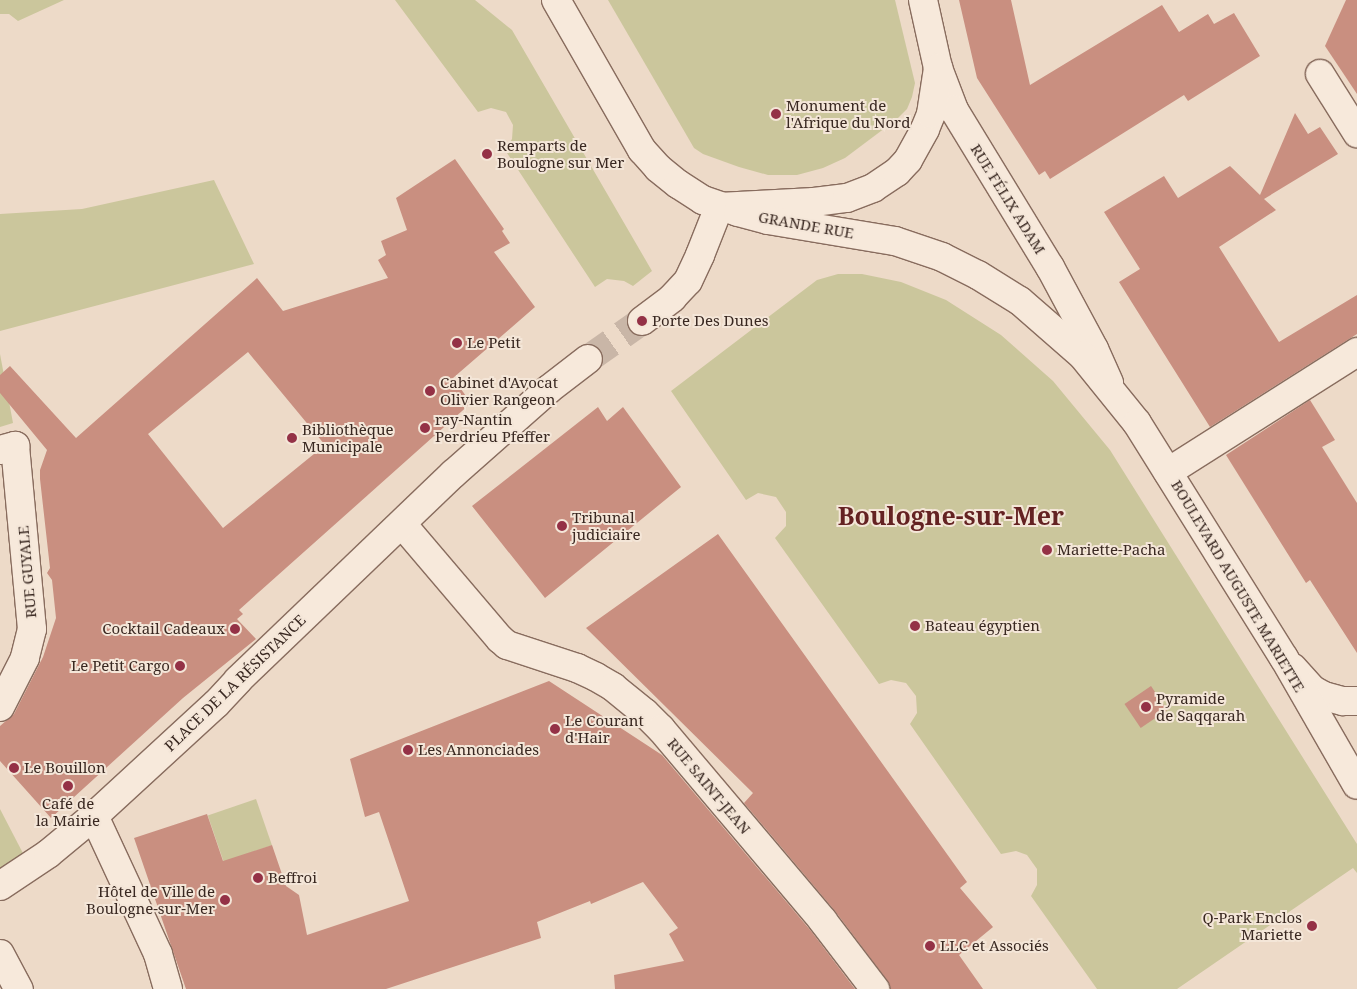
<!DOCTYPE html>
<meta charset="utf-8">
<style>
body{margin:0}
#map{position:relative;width:1357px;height:989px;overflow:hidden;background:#eddac8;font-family:"Noto Serif",serif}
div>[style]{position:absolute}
.green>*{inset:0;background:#cbc69c;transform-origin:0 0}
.building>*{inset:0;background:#c98f80;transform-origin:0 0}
.street-tunnel>*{height:28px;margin-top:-14px;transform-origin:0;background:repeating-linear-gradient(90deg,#c9b6a7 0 28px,transparent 0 42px)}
.roads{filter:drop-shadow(1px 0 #886c5e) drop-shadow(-1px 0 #886c5e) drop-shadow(0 1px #886c5e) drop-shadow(0 -1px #886c5e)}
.street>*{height:28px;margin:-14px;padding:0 14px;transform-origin:14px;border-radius:14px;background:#f7e9db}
.secondary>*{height:28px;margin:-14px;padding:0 14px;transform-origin:14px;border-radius:14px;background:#f7e9db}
.dots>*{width:14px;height:14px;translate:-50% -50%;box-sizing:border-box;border:2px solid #f4e6d8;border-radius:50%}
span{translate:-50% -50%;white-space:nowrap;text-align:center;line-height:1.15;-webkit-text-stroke:4px #f4e6d8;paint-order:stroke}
.poi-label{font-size:15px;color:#392821}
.left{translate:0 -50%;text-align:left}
.right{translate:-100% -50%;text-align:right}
.street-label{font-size:15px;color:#392821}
.town-label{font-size:25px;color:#642222;font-weight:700}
</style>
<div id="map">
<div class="green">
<i style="clip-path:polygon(0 0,64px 0,18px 21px,9px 14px,0 14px)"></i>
<i style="clip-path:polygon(395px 0,475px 0,512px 30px,652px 271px,633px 286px,624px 281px,607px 279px,595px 287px,505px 150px,512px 139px,513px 125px,506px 112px,491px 108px,478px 112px)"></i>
<i style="clip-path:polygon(608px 0,895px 0,915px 83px,912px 97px,907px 109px,897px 119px,845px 158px,823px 168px,797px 175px,768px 175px,739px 167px,703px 154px,694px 148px)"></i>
<i style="clip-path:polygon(214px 180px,254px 264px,0 331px,0 214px,82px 209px)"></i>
<i style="clip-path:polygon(838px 274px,862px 274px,901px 282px,946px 300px,1001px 335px,1053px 381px,1110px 450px,1357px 844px,1357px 873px,1353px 868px,1177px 989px,1097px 989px,1031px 896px,1037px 885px,1037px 869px,1027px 855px,1016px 851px,1001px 854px,910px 724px,917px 713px,916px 696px,906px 683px,891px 680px,879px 684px,775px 538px,786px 526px,786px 512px,776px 497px,758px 493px,746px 500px,671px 391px,817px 280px)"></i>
<i style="clip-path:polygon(0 354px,13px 423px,0 427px)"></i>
<i style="left:256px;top:799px;width:49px;height:51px;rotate:71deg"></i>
<i style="clip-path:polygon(0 809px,27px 861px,0 875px)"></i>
</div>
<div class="building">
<i style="clip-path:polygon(959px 0,1011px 0,1030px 85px,1162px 5px,1179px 32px,1208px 14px,1214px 24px,1234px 13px,1260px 56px,1188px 101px,1184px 95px,1050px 179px,1045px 171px,1039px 175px,977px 78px)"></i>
<i style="clip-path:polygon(1346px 0,1357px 0,1357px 94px,1325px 46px)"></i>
<i style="clip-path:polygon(1295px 113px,1308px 134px,1320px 127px,1338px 154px,1264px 199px,1276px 210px,1219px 247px,1279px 342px,1357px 295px,1357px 334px,1210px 427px,1119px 282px,1140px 269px,1104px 212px,1164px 176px,1178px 198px,1230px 166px,1260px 195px)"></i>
<i style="clip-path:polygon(evenodd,455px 159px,504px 229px,502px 231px,510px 243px,494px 252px,535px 307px,453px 378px,471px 403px,239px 610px,243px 614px,237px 619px,256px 639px,183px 698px,51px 818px,0 761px,0 726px,14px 714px,43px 657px,56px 618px,52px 580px,47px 573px,50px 568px,40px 479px,40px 470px,47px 450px,0 393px,0 375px,10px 366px,76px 438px,257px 278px,283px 311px,388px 278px,378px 260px,386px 255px,381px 241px,407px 230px,396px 198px,455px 159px,248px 352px,325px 445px,223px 528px,148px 434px,248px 352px)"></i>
<i style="clip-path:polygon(1310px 400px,1335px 440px,1322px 447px,1357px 503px,1357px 653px,1310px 580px,1306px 583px,1226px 455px)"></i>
<i style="clip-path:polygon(598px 407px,607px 421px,623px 407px,681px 487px,545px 598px,472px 506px)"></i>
<i style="clip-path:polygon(718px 534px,967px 882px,960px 888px,993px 927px,959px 955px,983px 989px,890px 989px,887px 980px,835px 911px,744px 803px,753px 793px,586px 628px)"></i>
<i style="clip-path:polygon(549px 681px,662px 755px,811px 931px,855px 989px,615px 989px,614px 975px,684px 961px,669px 934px,678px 928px,643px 882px,591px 904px,590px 901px,537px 922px,541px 938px,386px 989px,186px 989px,134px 838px,207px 814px,223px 861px,272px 845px,286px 886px,299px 895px,307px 935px,409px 901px,379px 812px,365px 817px,350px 759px)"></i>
<i style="left:1151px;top:686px;width:29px;height:32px;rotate:56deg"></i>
</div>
<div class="street-tunnel">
<i style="left:588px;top:359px;width:66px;rotate:-35.1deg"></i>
</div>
<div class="roads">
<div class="street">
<i style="left:923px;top:0;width:70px;rotate:77.6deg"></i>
<i style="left:938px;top:68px;width:45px;rotate:69.1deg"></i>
<i style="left:954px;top:110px;width:184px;rotate:58.6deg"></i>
<i style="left:1050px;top:267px;width:93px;rotate:61.8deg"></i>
<i style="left:1094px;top:349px;width:37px;rotate:66deg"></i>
<i style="left:1320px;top:74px;width:70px;rotate:57.9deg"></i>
<i style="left:642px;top:321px;width:38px;rotate:-37deg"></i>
<i style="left:672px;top:298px;width:23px;rotate:-47deg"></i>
<i style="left:688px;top:281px;width:29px;rotate:-65deg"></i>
<i style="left:700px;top:255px;width:52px;rotate:-68.4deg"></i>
<i style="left:719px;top:207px;width:95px;rotate:-3deg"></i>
<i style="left:814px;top:202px;width:33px;rotate:-7deg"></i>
<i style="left:847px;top:198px;width:28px;rotate:-21deg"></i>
<i style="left:873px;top:188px;width:29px;rotate:-34deg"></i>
<i style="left:897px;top:172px;width:16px;rotate:-47deg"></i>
<i style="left:908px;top:160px;width:35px;rotate:-61deg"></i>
<i style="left:925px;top:129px;width:16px;rotate:-68deg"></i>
<i style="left:931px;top:114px;width:47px;rotate:-81.3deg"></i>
<i style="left:0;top:450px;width:16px;rotate:-15deg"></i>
<i style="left:15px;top:446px;width:184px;rotate:84.7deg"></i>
<i style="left:32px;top:629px;width:30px;rotate:104deg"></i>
<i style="left:25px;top:658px;width:55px;rotate:117deg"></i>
<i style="left:1168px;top:472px;width:224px;rotate:-32.4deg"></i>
<i style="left:402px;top:524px;width:151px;rotate:49.6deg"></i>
<i style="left:500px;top:639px;width:9px;rotate:41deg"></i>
<i style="left:507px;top:645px;width:74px;rotate:18.2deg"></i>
<i style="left:577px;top:668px;width:21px;rotate:25deg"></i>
<i style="left:596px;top:677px;width:20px;rotate:30deg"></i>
<i style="left:613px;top:687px;width:41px;rotate:39.1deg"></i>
<i style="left:645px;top:713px;width:23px;rotate:45deg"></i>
<i style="left:661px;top:729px;width:251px;rotate:49.8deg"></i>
<i style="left:823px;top:921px;width:86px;rotate:52.6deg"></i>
<i style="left:1293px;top:668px;width:30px;rotate:48deg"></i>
<i style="left:1313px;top:690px;width:13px;rotate:29deg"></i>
<i style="left:1324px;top:696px;width:20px;rotate:15deg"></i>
<i style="left:1343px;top:701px;width:14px"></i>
<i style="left:94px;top:816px;width:152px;rotate:65.1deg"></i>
<i style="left:158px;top:954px;width:36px;rotate:74deg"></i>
<i style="left:0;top:886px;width:58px;rotate:-33.7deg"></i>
<i style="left:48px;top:854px;width:60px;rotate:-39.6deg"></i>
<i style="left:94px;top:816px;width:166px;rotate:-42.6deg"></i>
<i style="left:216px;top:704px;width:33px;rotate:-47deg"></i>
<i style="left:238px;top:680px;width:298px;rotate:-43.8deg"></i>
<i style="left:453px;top:474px;width:128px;rotate:-41.5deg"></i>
<i style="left:549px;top:389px;width:49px;rotate:-37.6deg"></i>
<i style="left:0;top:954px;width:40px;rotate:62deg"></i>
</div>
<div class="secondary">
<i style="left:556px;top:0;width:173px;rotate:60.2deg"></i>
<i style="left:642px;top:150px;width:24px;rotate:48deg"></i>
<i style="left:658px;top:168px;width:26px;rotate:39deg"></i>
<i style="left:678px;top:184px;width:30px;rotate:33deg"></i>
<i style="left:703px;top:200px;width:37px;rotate:19deg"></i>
<i style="left:738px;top:212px;width:31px;rotate:15deg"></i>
<i style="left:768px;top:220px;width:129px;rotate:9.4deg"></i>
<i style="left:895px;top:241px;width:50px;rotate:18.8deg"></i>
<i style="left:942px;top:257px;width:40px;rotate:26.6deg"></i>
<i style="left:978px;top:275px;width:49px;rotate:31.8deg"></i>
<i style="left:1020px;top:301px;width:82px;rotate:41.1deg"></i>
<i style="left:1082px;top:355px;width:87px;rotate:51deg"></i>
<i style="left:1137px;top:423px;width:277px;rotate:58deg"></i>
<i style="left:1284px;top:658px;width:146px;rotate:60.1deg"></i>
</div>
</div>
<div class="dots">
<i style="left:776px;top:114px;background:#943146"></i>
<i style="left:487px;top:154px;background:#943146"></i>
<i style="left:642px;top:321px;background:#943146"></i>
<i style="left:457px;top:343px;background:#943146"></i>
<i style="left:430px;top:391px;background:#943146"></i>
<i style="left:425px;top:428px;background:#943146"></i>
<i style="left:292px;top:438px;background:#943146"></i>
<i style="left:562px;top:526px;background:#943146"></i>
<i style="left:1047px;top:550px;background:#943146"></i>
<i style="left:915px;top:626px;background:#943146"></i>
<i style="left:235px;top:629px;background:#943146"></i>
<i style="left:180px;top:666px;background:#943146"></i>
<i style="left:1146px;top:707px;background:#943146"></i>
<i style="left:555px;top:729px;background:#943146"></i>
<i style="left:408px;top:750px;background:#943146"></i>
<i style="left:14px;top:768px;background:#943146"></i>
<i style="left:68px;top:786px;background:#943146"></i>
<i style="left:258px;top:878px;background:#943146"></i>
<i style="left:225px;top:900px;background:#943146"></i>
<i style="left:1312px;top:926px;background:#943146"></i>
<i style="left:930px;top:946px;background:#943146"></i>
</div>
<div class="poi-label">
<span class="left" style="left:786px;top:114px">Monument de<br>l'Afrique du Nord</span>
<span class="left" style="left:497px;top:154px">Remparts de<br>Boulogne sur Mer</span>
<span class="left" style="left:652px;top:321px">Porte Des Dunes</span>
<span class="left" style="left:467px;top:343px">Le Petit</span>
<span class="left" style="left:440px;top:391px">Cabinet d'Avocat<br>Olivier Rangeon</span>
<span class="left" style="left:435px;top:428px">ray-Nantin<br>Perdrieu Pfeffer</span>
<span class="left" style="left:302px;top:438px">Bibliothèque<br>Municipale</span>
<span class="left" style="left:572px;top:526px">Tribunal<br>judiciaire</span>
<span class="left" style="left:1057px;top:550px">Mariette-Pacha</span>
<span class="left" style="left:925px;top:626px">Bateau égyptien</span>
<span class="right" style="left:225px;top:629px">Cocktail Cadeaux</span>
<span class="right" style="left:170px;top:666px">Le Petit Cargo</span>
<span class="left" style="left:1156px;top:707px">Pyramide<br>de Saqqarah</span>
<span class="left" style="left:565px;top:729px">Le Courant<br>d'Hair</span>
<span class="left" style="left:418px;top:750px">Les Annonciades</span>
<span class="left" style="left:24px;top:768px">Le Bouillon</span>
<span style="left:68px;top:812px">Café de<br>la Mairie</span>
<span class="left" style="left:268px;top:878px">Beffroi</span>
<span class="right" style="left:215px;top:900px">Hôtel de Ville de<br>Boulogne-sur-Mer</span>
<span class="right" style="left:1302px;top:926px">Q-Park Enclos<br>Mariette</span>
<span class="left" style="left:940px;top:946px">LLC et Associés</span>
</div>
<div class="street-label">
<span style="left:1008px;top:199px;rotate:58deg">RUE FÉLIX ADAM</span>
<span style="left:806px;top:225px;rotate:10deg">GRANDE RUE</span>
<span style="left:27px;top:572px;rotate:-95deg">RUE GUYALE</span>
<span style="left:1238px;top:586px;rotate:59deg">BOULEVARD AUGUSTE MARIETTE</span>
<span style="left:235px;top:683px;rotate:-44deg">PLACE DE LA RÉSISTANCE</span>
<span style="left:709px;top:786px;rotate:50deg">RUE SAINT-JEAN</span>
</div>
<div class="town-label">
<span style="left:951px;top:515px">Boulogne-sur-Mer</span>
</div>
</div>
